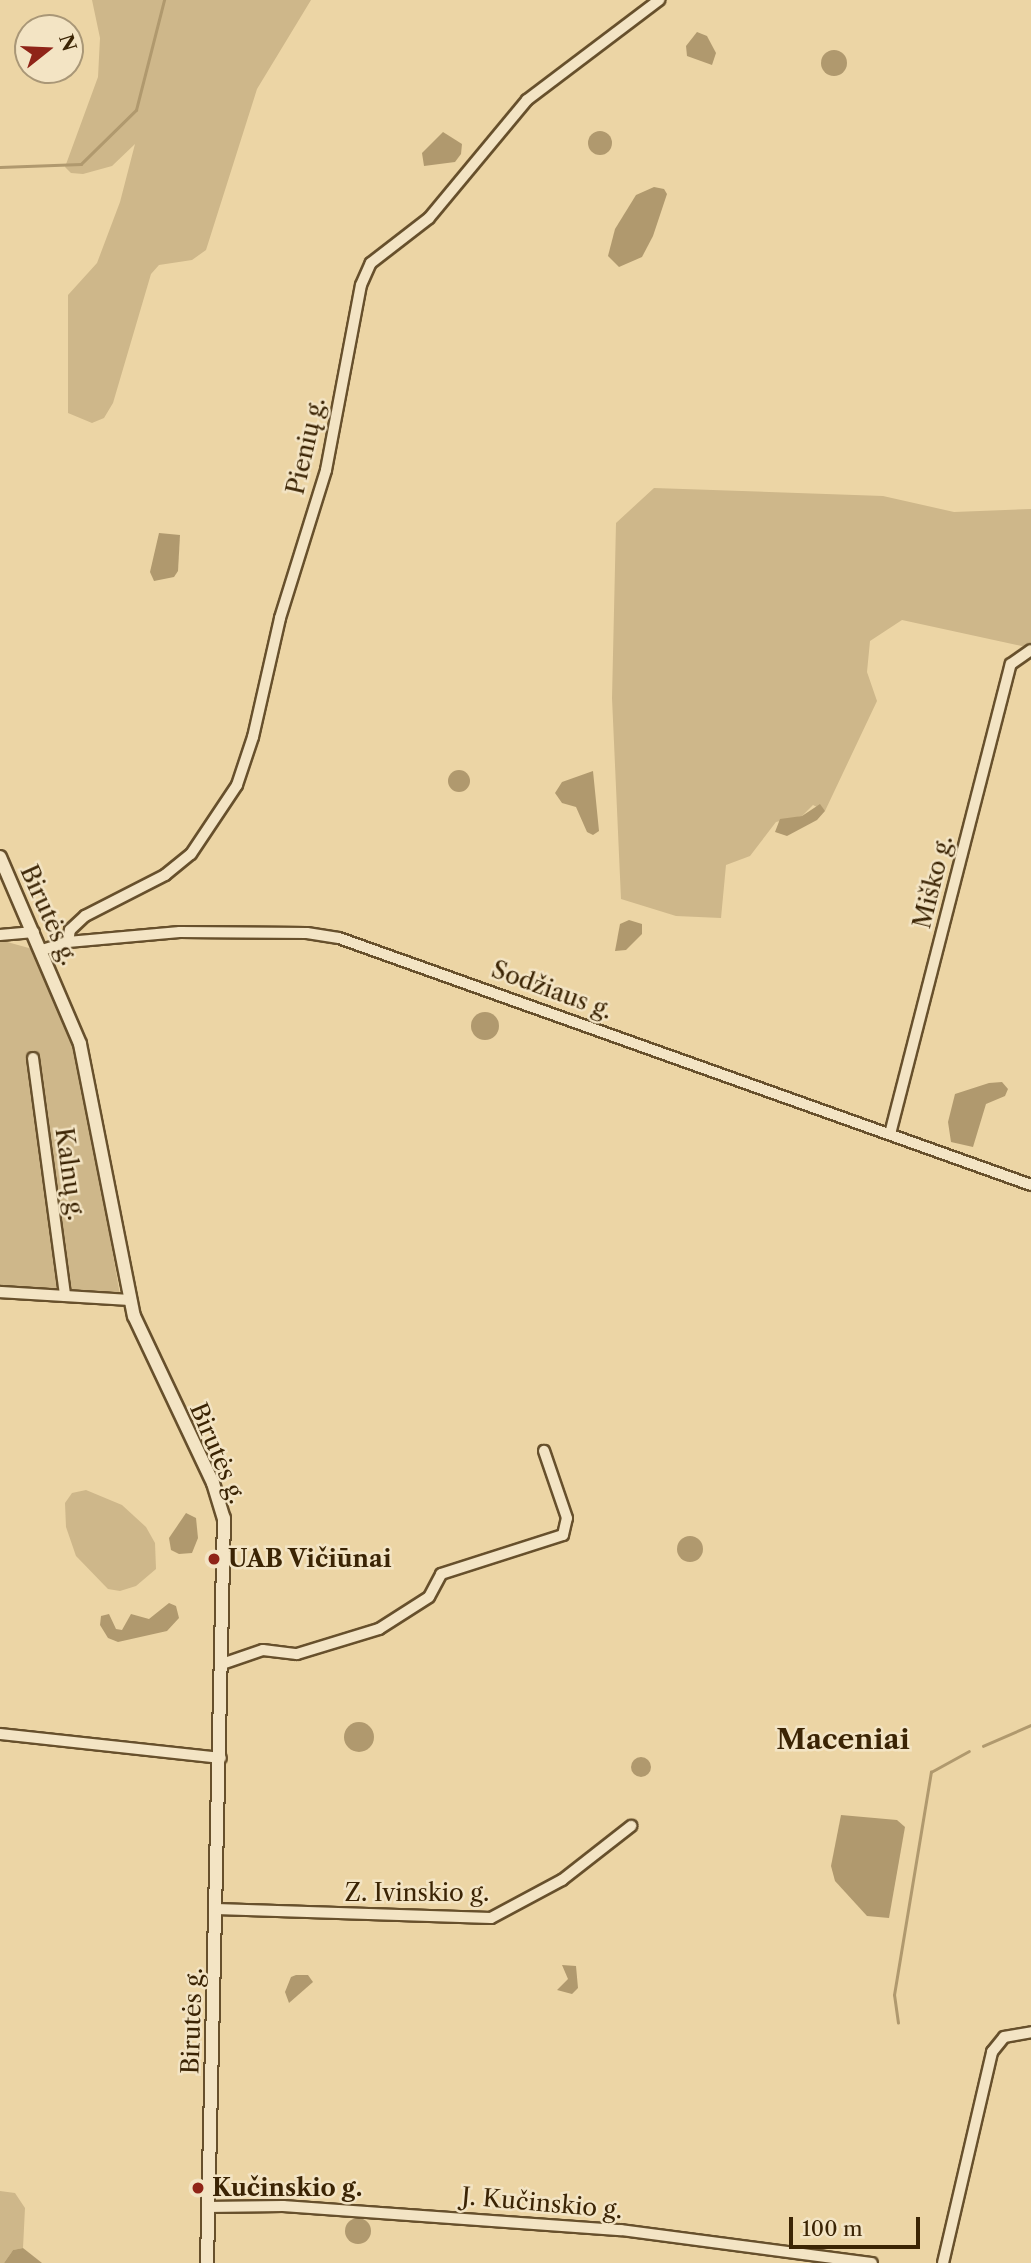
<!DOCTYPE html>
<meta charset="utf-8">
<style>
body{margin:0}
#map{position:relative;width:1031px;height:2263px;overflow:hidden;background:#ecd5a5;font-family:"Libre Caslon Text",serif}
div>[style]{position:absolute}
.green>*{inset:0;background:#ceb78a}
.water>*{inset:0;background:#b0996e}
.round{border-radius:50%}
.stream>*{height:2.5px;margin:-1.25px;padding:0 1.25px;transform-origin:1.25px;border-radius:1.25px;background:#b0996e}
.roads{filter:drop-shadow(2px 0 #67502c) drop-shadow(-2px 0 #67502c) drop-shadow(0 2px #67502c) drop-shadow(0 -2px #67502c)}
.street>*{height:10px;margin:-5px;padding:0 5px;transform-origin:5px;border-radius:5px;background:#f3e4c4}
.secondary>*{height:12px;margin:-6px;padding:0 6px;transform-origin:6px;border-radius:6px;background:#f3e4c4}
.dots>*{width:19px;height:19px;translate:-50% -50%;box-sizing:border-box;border:4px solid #f3e4c4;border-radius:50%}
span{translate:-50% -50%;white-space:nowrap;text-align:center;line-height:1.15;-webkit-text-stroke:5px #f3e4c4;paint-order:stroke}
.street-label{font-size:24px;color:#3b2404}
.poi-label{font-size:24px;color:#3b2404;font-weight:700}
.left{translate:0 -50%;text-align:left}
.quarter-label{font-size:28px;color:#3b2404;font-weight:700}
.north{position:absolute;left:14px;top:14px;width:70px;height:70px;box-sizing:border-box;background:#f3e4c4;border:2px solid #a99777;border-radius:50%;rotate:72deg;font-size:19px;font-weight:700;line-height:28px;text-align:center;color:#3b2404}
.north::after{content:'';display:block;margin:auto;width:24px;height:32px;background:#8f2418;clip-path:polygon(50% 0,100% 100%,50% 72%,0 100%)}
.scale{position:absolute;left:789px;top:2217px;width:131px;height:32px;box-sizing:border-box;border:4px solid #3b2404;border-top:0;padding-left:9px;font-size:21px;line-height:24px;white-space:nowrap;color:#3b2404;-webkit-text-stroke:5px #f3e4c4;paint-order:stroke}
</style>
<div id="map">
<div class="green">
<i style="clip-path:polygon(92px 0,311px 0,257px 89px,206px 250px,192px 260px,159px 265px,151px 274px,113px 403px,104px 418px,92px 423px,68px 413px,68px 295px,97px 263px,120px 202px,135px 144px,112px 166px,83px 174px,71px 173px,65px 167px,98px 77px,100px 38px)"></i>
<i style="clip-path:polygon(654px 488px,883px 496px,954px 512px,1031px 509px,1031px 648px,902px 620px,870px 641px,867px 672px,877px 701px,825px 811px,813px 805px,802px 816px,776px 822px,750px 856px,726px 865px,721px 918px,676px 916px,621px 899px,612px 698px,616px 523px)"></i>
<i style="clip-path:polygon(0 940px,36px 950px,65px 1016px,81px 1068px,120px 1295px,0 1286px)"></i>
<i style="clip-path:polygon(86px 1490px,122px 1505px,146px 1527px,155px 1543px,156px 1569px,136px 1586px,120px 1591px,108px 1589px,76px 1556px,66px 1527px,65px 1503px,72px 1493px)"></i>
<i style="clip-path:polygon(0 2191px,15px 2193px,25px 2208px,23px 2248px,13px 2250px,4px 2263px,0 2263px)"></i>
</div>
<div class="water">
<i style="clip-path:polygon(697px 32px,707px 36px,716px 53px,712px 65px,687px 56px,686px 46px)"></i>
<i class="round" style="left:821px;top:50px;width:26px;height:26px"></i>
<i class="round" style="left:588px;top:131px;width:24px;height:24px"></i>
<i style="clip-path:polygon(443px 132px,462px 144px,461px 154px,455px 162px,424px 166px,422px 153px)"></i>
<i style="clip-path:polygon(654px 187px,664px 189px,667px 194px,653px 236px,642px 257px,619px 267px,608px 256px,615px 229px,636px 195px)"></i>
<i style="clip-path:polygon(159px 533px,180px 535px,178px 571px,174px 577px,154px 581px,150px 572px)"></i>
<i class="round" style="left:448px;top:770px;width:22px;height:22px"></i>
<i style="clip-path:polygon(593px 771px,599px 831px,593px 835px,587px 832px,576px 807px,562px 803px,555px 793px,562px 782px)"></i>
<i style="clip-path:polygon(820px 804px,825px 811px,817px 820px,787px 836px,775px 832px,780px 819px,802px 816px)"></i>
<i style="clip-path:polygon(629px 920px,642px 924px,642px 934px,626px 950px,615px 951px,620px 924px)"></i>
<i class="round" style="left:471px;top:1012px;width:28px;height:28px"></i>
<i style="clip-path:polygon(989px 1083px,1002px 1082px,1008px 1089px,1005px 1096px,986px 1104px,973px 1147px,951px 1142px,948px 1122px,955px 1094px)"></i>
<i style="clip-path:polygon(186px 1513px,196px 1518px,198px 1538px,192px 1553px,179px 1554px,171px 1550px,169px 1538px)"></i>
<i class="round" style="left:677px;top:1536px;width:26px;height:26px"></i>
<i style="clip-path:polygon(169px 1603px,176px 1606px,179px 1618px,167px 1631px,118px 1642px,108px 1638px,100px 1625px,101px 1616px,109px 1614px,116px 1629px,122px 1630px,131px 1614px,149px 1619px)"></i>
<i class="round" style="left:344px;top:1722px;width:30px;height:30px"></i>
<i class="round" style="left:631px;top:1757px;width:20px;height:20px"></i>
<i style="clip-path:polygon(841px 1815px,897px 1820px,905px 1827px,889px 1918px,867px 1916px,835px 1881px,831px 1866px)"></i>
<i style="clip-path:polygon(562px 1965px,576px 1966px,578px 1988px,572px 1994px,557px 1990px,568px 1979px)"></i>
<i style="clip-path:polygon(296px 1975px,308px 1975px,313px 1982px,289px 2003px,285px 1992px,291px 1977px)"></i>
<i class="round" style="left:345px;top:2218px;width:26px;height:26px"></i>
<i style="clip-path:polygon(23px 2248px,42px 2263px,4px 2263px,13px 2250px)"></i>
</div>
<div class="stream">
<i style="left:0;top:167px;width:81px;rotate:-2.1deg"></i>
<i style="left:81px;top:164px;width:77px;rotate:-44.5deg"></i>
<i style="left:136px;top:110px;width:114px;rotate:-75.7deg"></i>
<i style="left:983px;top:1746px;width:52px;rotate:-23.6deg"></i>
<i style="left:898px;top:2023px;width:28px;rotate:-98deg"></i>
<i style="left:894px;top:1995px;width:226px;rotate:-80.6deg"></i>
<i style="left:931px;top:1772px;width:43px;rotate:-28.9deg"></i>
</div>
<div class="roads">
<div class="street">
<i style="left:0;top:935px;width:34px;rotate:-5deg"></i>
<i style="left:68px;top:942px;width:12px;rotate:-81deg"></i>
<i style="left:70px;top:930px;width:21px;rotate:-43deg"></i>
<i style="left:85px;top:916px;width:90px;rotate:-27.1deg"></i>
<i style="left:165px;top:875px;width:33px;rotate:-39deg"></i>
<i style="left:191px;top:854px;width:83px;rotate:-56.3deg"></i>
<i style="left:237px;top:785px;width:51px;rotate:-71.6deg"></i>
<i style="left:253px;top:737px;width:122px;rotate:-77.2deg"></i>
<i style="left:280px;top:618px;width:155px;rotate:-72.7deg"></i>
<i style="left:326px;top:470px;width:188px;rotate:-79.3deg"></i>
<i style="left:361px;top:285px;width:24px;rotate:-66deg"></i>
<i style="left:371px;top:263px;width:73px;rotate:-37.8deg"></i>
<i style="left:429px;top:218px;width:153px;rotate:-50.3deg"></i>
<i style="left:527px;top:100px;width:166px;rotate:-37.1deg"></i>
<i style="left:42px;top:950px;width:27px;rotate:-17deg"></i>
<i style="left:68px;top:942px;width:112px;rotate:-5.1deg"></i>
<i style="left:180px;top:932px;width:127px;rotate:0.5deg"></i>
<i style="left:307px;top:933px;width:32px;rotate:9deg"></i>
<i style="left:339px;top:938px;width:735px;rotate:19.64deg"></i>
<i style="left:33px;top:1058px;width:240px;rotate:82.3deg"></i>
<i style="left:890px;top:1134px;width:485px;rotate:-75.6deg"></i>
<i style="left:1011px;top:664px;width:24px;rotate:-35deg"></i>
<i style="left:0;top:1292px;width:129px;rotate:3.5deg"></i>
<i style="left:222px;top:1664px;width:43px;rotate:-18.9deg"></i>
<i style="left:263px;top:1650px;width:34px;rotate:7deg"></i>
<i style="left:297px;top:1654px;width:86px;rotate:-17deg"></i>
<i style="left:379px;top:1629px;width:59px;rotate:-32.6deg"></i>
<i style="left:429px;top:1597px;width:26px;rotate:-62deg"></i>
<i style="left:441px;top:1574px;width:128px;rotate:-17.7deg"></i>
<i style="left:563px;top:1535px;width:17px;rotate:-77deg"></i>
<i style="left:567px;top:1518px;width:71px;rotate:-108.9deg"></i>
<i style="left:0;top:1734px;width:222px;rotate:6.2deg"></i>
<i style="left:216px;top:1909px;width:275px;rotate:1.9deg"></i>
<i style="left:491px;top:1918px;width:81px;rotate:-28.2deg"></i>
<i style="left:562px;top:1880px;width:88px;rotate:-38deg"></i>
<i style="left:207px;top:2207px;width:76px;rotate:-0.8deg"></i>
<i style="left:283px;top:2206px;width:339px;rotate:4.1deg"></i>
<i style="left:621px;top:2230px;width:253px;rotate:7.5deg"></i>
<i style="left:943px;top:2263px;width:217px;rotate:-76.9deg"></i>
<i style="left:992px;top:2052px;width:19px;rotate:-51deg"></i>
<i style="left:1004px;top:2037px;width:27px;rotate:-10deg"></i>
</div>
<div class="secondary">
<i style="left:0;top:857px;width:203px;rotate:66.8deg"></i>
<i style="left:80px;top:1044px;width:277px;rotate:78.8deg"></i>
<i style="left:134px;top:1316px;width:185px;rotate:64.7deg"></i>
<i style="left:213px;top:1483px;width:37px;rotate:73deg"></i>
<i style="left:224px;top:1518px;width:745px;rotate:91.31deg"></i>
</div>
</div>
<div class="dots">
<i style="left:214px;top:1559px;background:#8f2418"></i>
<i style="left:198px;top:2188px;background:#8f2418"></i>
</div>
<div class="street-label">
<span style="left:306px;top:446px;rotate:-77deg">Pienių g.</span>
<span style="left:933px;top:882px;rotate:-76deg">Miško g.</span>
<span style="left:49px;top:915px;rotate:66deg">Birutės g.</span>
<span style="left:552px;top:990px;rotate:20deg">Sodžiaus g.</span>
<span style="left:70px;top:1174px;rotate:82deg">Kalnų g.</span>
<span style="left:218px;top:1453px;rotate:67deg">Birutės g.</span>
<span style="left:417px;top:1893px">Z. Ivinskio g.</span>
<span style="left:192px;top:2021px;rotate:-88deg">Birutės g.</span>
<span style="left:542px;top:2203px;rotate:5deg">J. Kučinskio g.</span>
</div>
<div class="poi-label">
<span class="left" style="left:228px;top:1559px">UAB Vičiūnai</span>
<span class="left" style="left:212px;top:2188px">Kučinskio g.</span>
</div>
<div class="quarter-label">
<span style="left:843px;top:1739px">Maceniai</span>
</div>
<div class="north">N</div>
<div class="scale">100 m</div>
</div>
